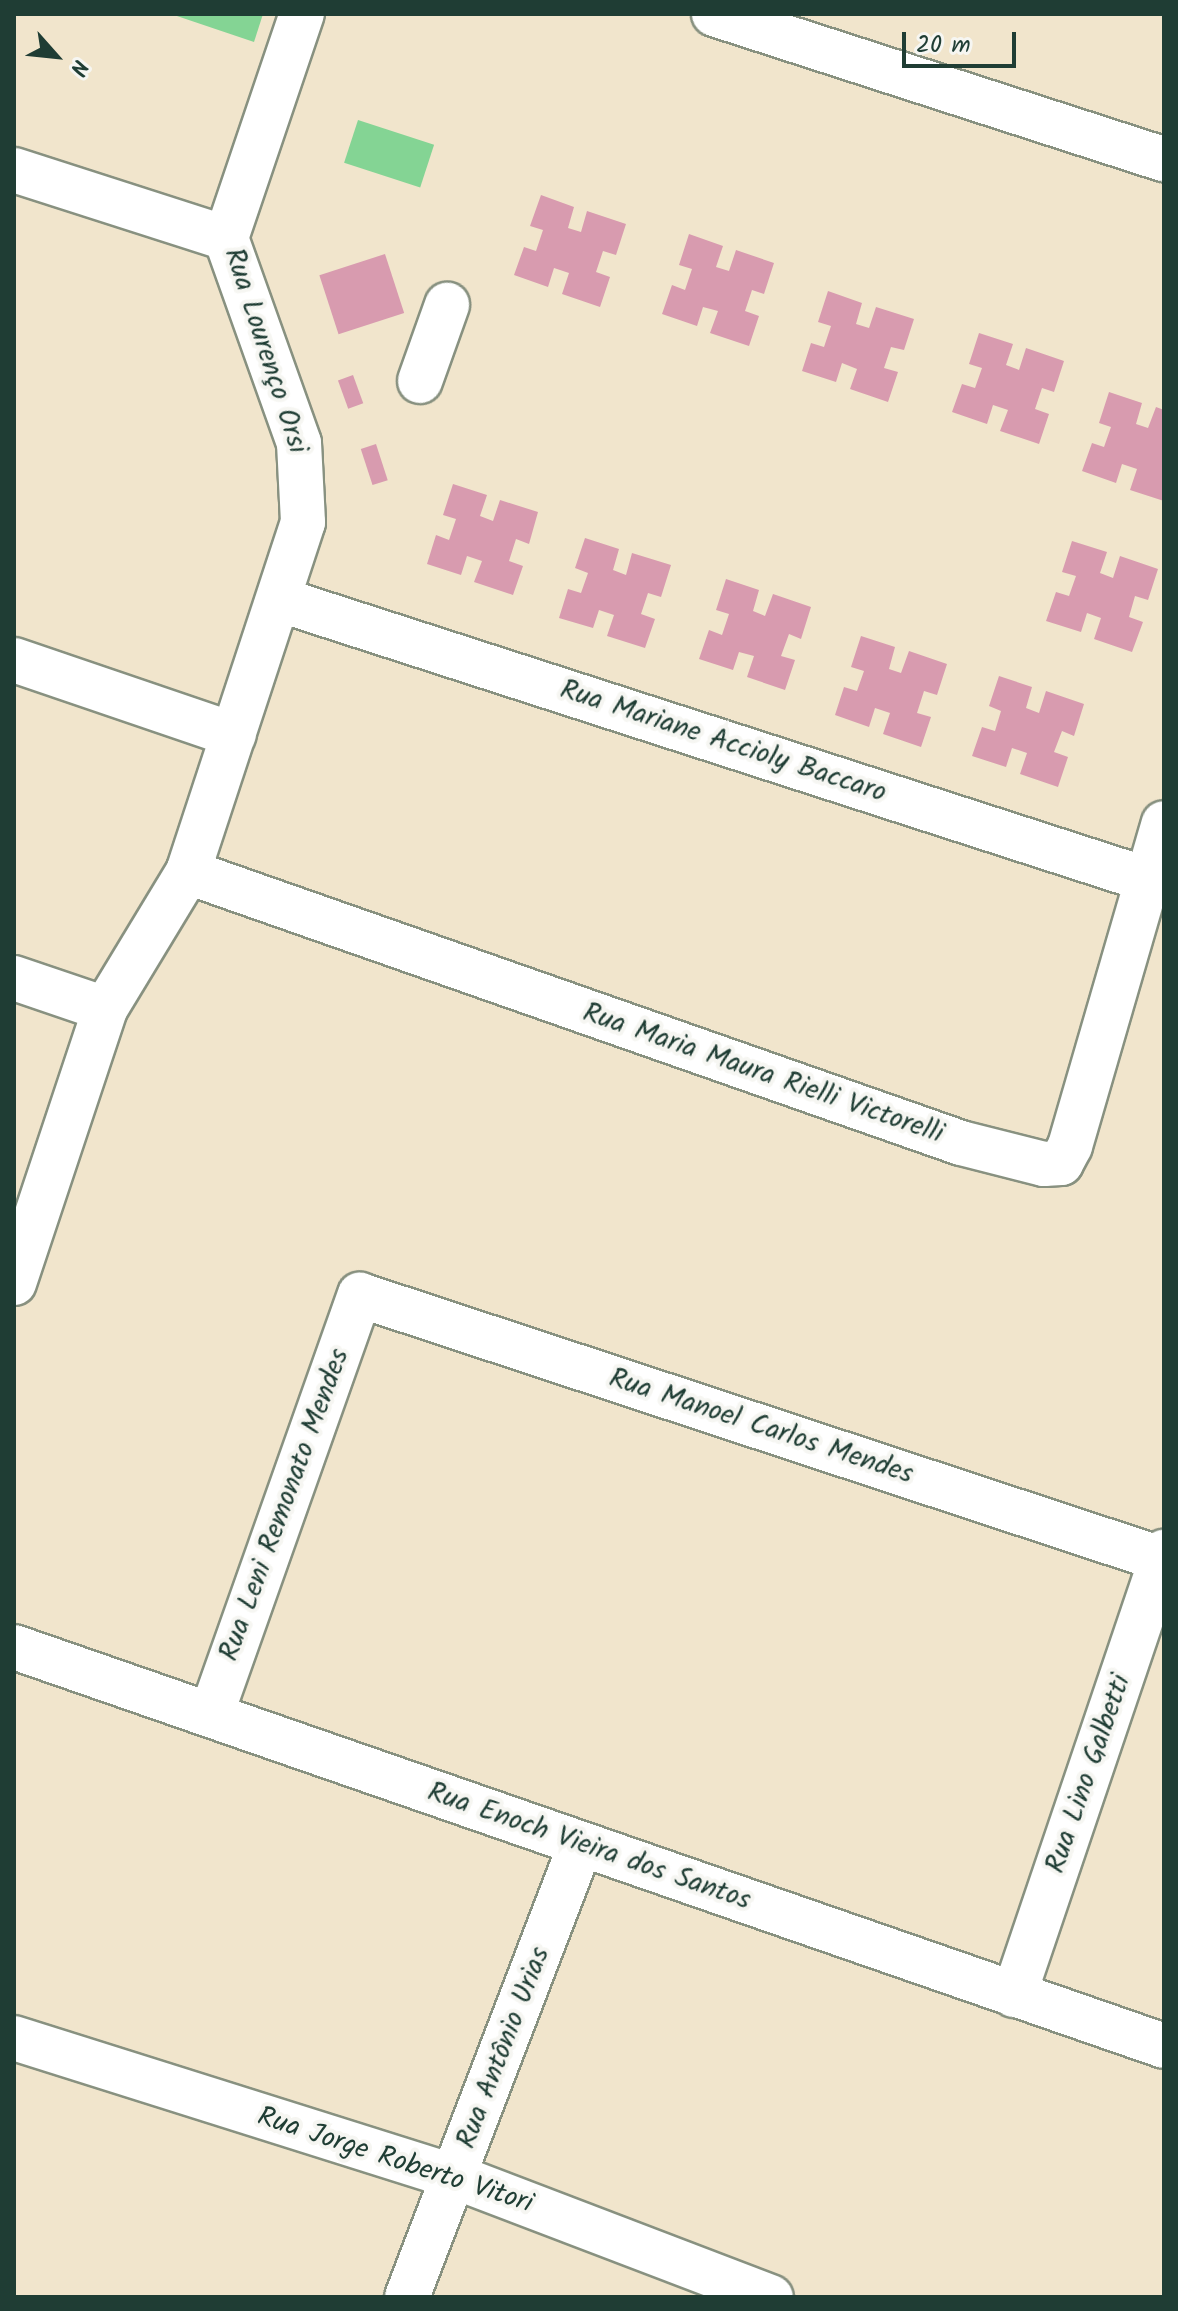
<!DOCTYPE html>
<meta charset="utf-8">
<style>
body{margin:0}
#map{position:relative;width:1178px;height:2311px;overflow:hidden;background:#f1e5cc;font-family:Kalam,sans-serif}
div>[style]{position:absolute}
.green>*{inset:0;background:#84d494;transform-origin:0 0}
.building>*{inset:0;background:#d89baf;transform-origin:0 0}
.roads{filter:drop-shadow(2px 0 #889180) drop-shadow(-2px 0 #889180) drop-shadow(0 2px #889180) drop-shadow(0 -2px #889180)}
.minor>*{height:44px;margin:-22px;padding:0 22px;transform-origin:22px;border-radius:22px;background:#fff}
span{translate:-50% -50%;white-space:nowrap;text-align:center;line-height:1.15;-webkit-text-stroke:8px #f6f6f2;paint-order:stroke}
.street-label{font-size:28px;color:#1f3d34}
.frame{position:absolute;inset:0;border:16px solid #1f3d34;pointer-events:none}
.north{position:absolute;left:16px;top:16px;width:80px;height:80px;-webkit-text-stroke:6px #f6f6f2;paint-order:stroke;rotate:117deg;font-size:22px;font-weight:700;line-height:32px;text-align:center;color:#1f3d34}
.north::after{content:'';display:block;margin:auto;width:28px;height:36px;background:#1f3d34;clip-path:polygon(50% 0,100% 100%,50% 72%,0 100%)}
.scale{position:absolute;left:902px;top:32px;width:114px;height:36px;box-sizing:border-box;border:4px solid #1f3d34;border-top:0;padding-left:10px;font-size:24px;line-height:28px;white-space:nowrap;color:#1f3d34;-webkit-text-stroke:6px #f6f6f2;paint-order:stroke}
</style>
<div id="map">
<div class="green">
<i style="clip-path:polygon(171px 14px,263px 14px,254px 42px)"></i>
<i style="left:358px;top:120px;width:80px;height:45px;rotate:18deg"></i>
</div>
<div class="building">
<i style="clip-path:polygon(541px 195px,574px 207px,568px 228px,581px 232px,587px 211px,626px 224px,616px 255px,603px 251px,596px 272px,610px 277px,600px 307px,562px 294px,569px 273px,554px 268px,548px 287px,514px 275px,524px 247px,536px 251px,543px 230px,530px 226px)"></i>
<i style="clip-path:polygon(689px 234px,723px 246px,716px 267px,729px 271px,736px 250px,774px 263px,764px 294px,752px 290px,745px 311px,759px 316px,749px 346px,710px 333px,718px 311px,703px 307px,697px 326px,662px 314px,672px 285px,685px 290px,692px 269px,679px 265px)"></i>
<i style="left:385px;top:254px;width:62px;height:69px;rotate:72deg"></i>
<i style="clip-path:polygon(828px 291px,862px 303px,856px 324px,869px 328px,876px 307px,914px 319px,904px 350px,891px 347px,884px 368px,898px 372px,888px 402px,850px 389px,857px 369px,842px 363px,836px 382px,802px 371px,811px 343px,824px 347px,831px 326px,818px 322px)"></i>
<i style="clip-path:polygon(979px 333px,1013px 344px,1006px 365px,1019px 370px,1026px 348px,1064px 361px,1054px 392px,1042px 388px,1035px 409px,1049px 414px,1039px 444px,1000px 431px,1008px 410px,993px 405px,987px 424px,952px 412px,962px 384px,975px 388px,982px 368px,969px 364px)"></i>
<i style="left:353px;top:375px;width:30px;height:16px;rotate:70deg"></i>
<i style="clip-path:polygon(1109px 392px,1142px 403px,1136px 424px,1148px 428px,1156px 407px,1164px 410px,1164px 501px,1130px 490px,1137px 469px,1122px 464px,1116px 483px,1082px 471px,1092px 443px,1104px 447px,1111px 427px,1099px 423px)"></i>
<i style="left:376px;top:444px;width:38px;height:16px;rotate:72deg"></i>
<i style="clip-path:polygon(453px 484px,487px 495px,480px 516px,493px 521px,500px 500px,538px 512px,529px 544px,516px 539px,509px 561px,523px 566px,513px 595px,474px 582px,482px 561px,467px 556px,461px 575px,427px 564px,436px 535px,449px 540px,456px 519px,443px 515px)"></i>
<i style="clip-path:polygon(585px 538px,619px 549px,613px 570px,626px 575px,632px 553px,671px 565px,661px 597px,648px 593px,641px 614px,655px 619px,645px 648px,607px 636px,614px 615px,599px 610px,593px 628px,559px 618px,568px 589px,581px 593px,588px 573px,575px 568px)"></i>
<i style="clip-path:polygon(1072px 541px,1107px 552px,1100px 573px,1113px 578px,1120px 556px,1158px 569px,1148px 600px,1135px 596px,1129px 617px,1143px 622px,1132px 652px,1094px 639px,1101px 618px,1087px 613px,1081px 632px,1046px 621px,1056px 592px,1069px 596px,1076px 576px,1062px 572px)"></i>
<i style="clip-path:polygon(726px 579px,759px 590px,753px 611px,765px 616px,773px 594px,811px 607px,801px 639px,789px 634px,781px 656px,795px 660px,785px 690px,747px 677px,754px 656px,739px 652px,733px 670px,699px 659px,709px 630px,722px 635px,729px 614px,716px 610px)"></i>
<i style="clip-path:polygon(861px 636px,895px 647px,889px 669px,901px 673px,909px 651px,947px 664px,937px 695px,924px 691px,917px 713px,931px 717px,921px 747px,883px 734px,890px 713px,875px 708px,869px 727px,835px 715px,844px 687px,857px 691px,864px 671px,851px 667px)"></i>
<i style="clip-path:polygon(999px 676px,1032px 687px,1026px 708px,1039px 713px,1046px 691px,1084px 704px,1074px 736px,1062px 731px,1054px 752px,1068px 757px,1058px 787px,1020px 774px,1027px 753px,1012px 748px,1006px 767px,972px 756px,982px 727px,995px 731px,1001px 711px,989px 706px)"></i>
</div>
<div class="roads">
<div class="minor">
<i style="left:714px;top:14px;width:473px;rotate:17.9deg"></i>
<i style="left:14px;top:170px;width:223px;rotate:17.8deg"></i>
<i style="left:420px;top:381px;width:81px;rotate:-70.4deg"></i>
<i style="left:281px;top:600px;width:928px;rotate:17.89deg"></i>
<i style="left:14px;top:660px;width:232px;rotate:18.8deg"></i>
<i style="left:188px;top:872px;width:819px;rotate:19.32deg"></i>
<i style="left:961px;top:1143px;width:86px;rotate:14.2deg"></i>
<i style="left:1044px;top:1164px;width:17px;rotate:-3deg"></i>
<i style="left:1061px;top:1163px;width:19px;rotate:-62deg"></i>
<i style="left:1070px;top:1146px;width:336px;rotate:-73.8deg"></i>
<i style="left:14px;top:978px;width:96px;rotate:18.8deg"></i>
<i style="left:14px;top:1283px;width:289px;rotate:-71.6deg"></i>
<i style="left:105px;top:1009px;width:160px;rotate:-58.8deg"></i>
<i style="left:188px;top:872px;width:368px;rotate:-71.8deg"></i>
<i style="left:303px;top:522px;width:79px;rotate:-92.9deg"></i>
<i style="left:299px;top:443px;width:218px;rotate:-109.6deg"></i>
<i style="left:226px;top:238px;width:237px;rotate:-71.3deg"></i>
<i style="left:14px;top:1647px;width:1217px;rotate:19.13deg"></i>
<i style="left:211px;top:1715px;width:446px;rotate:-70.5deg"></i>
<i style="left:360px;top:1295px;width:843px;rotate:18.24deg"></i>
<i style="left:1014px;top:1995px;width:468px;rotate:-71.3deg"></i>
<i style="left:14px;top:2038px;width:463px;rotate:17.5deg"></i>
<i style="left:456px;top:2177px;width:337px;rotate:20.9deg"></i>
<i style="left:407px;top:2297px;width:485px;rotate:-69deg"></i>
</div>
</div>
<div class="street-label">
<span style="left:265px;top:351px;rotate:72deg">Rua Lourenço Orsi</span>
<span style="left:723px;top:742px;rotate:18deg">Rua Mariane Accioly Baccaro</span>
<span style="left:763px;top:1074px;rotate:19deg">Rua Maria Maura Rielli Victorelli</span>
<span style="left:761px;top:1427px;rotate:18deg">Rua Manoel Carlos Mendes</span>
<span style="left:285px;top:1505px;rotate:-70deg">Rua Leni Remonato Mendes</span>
<span style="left:1089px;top:1774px;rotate:-71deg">Rua Lino Galbetti</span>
<span style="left:589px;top:1847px;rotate:19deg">Rua Enoch Vieira dos Santos</span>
<span style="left:504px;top:2048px;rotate:-69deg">Rua Antônio Urias</span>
<span style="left:395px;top:2161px;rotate:18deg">Rua Jorge Roberto Vitori</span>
</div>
<div class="frame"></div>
<div class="north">N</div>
<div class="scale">20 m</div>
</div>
